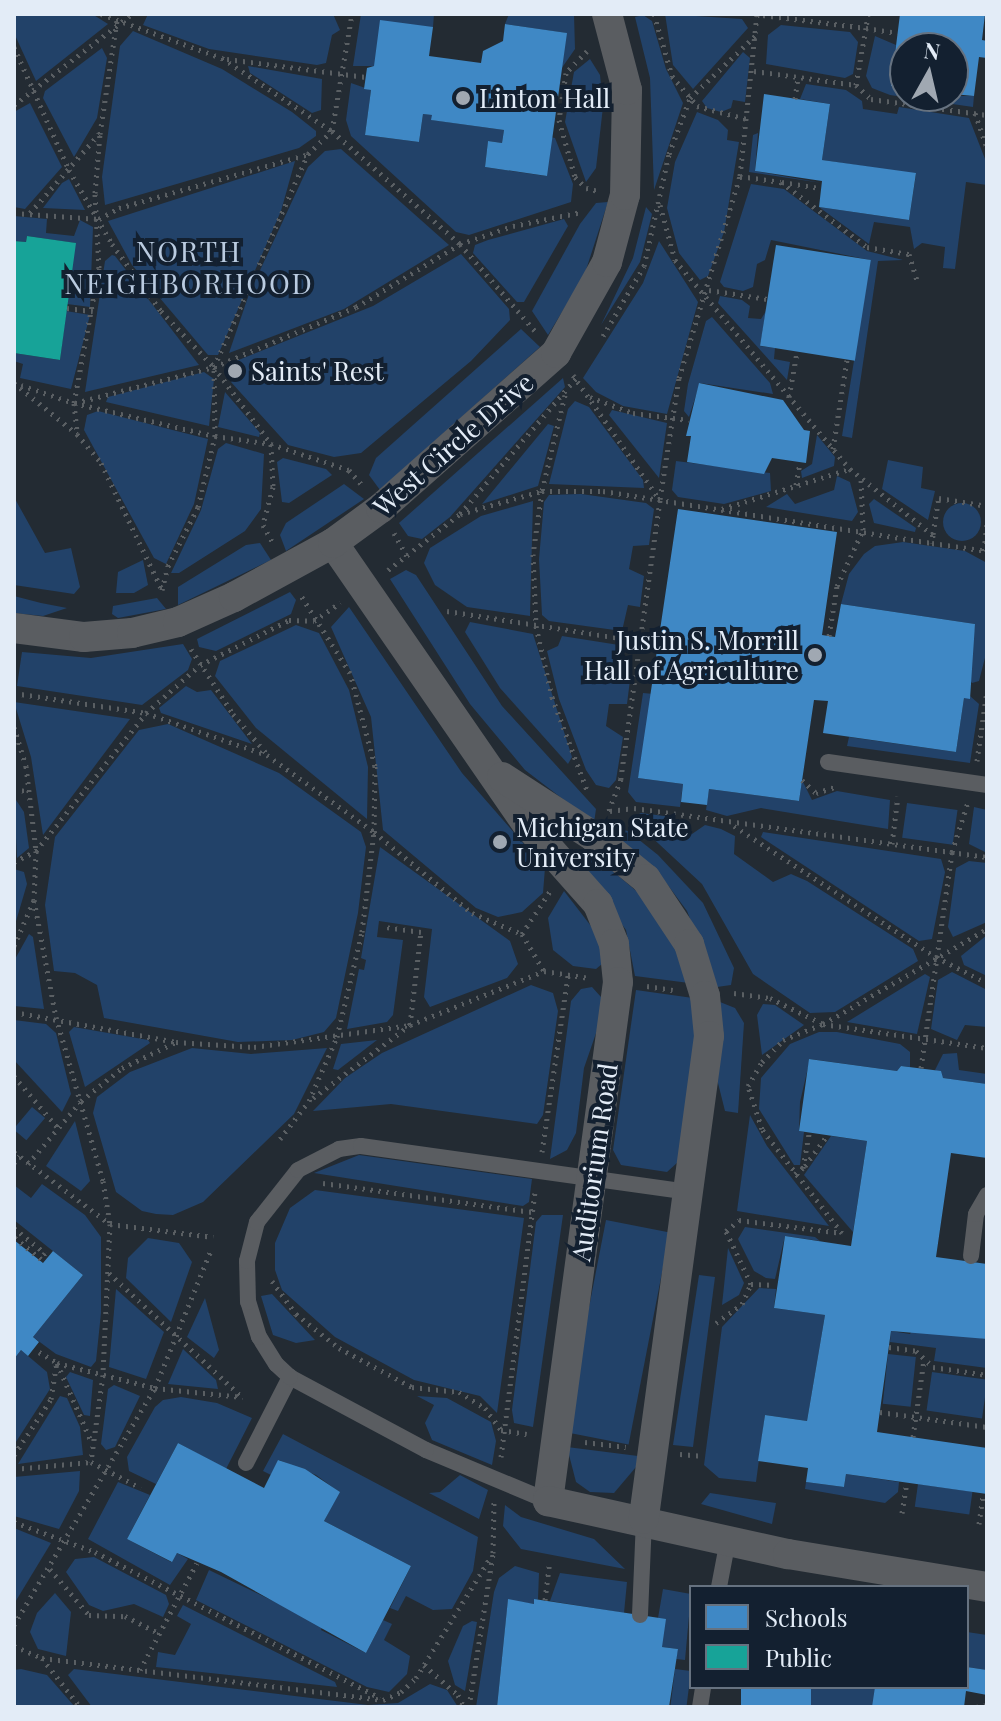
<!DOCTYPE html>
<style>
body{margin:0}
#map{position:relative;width:1001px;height:1721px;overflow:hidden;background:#232b33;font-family:"Playfair Display",serif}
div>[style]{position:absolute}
.green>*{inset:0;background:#224269;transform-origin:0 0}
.round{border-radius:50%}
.schools>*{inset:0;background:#3f88c5;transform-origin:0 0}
.public>*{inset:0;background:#17a398}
.path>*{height:5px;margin-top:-2.5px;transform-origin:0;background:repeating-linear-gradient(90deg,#5a5f63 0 2px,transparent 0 8px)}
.service>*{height:16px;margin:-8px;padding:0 8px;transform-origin:8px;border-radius:8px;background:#5a5d61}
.minor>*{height:30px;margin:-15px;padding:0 15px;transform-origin:15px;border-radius:15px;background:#5a5d61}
.dots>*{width:22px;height:22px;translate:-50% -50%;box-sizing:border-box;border:4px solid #132030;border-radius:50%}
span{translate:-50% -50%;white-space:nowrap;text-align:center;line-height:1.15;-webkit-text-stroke:8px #132030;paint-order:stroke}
.poi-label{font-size:26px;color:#e3ecf7}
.left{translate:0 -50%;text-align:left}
.right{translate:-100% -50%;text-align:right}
.street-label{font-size:26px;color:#e3ecf7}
.neighbourhood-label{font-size:28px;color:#bacbe0;letter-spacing:2px}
.frame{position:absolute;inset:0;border:16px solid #e3ecf7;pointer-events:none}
.legend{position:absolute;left:689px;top:1585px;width:280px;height:104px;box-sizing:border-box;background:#132030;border:2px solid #667280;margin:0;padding:10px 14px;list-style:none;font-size:24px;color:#e3ecf7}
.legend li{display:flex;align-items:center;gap:16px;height:40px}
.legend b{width:40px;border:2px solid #667280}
.north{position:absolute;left:889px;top:32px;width:80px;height:80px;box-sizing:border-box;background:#132030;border:2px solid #667280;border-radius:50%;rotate:8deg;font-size:22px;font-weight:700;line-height:32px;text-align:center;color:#e3ecf7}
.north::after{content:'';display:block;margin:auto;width:28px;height:36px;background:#a0a8b2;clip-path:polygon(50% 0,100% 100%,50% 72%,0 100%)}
</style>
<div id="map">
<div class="green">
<i style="clip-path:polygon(14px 14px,92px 14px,108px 24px,36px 81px,14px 33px)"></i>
<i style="clip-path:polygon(148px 14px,333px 14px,340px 30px,332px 35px,326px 63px,317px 65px,209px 49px,143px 25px)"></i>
<i style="clip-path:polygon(361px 14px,434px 14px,433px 27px,374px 66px,353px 66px)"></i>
<i style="clip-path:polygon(509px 14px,574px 14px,575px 49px,559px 72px,566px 33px,505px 24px)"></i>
<i style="clip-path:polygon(665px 14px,742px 19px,748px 28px,693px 89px,673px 65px)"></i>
<i style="clip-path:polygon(643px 15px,652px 21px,666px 69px,683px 103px,654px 190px,650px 78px,635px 17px)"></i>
<i style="clip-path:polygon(781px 25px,850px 32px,858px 42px,853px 74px,845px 78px,766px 64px,768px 35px)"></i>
<i style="clip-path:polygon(133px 31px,222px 69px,292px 112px,316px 131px,316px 136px,299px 148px,105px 205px,102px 177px,120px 46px)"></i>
<i style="clip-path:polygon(875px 36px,896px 45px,891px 86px,905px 88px,905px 96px,974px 96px,973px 107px,890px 95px,872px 88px,866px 76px)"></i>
<i style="clip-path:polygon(102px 48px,107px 58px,97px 118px,74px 157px,43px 98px,45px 91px)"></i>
<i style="clip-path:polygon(743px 52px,750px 58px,745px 102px,733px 100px,731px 108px,721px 112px,707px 108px,702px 101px)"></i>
<i style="clip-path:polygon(590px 59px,600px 75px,603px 107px,596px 168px,586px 182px,565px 122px,574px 72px)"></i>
<i style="clip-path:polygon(248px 66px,322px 79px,321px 110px,312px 113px,250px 73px)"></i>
<i style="clip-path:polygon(351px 83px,371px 90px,365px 135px,419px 142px,423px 114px,432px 115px,432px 120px,504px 130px,502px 143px,488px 141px,485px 167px,546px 176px,550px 137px,555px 138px,573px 184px,571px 202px,469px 235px,456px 232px,351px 136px,346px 120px)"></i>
<i style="clip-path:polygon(806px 84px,846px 90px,862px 101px,863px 109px,897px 114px,899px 107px,969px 118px,987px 164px,987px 185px,966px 182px,955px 269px,943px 268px,945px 247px,922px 243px,914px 249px,910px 227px,874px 222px,869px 244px,819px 207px,909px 220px,916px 174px,822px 160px,830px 104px,800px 99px)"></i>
<i style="clip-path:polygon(30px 103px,62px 167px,25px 209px,14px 207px,14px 112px)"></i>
<i style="clip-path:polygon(697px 112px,718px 120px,728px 130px,727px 140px,739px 142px,724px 232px,708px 276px,700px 280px,679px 253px,667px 208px,675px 162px)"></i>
<i style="clip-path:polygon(758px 133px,755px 171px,822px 183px,749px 172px,753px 135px)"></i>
<i style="clip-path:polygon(341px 149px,449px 245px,344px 309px,229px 353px,249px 294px,308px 167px,325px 151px)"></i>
<i style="clip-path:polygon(295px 161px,281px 211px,218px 355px,208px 355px,132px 265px,108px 221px)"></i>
<i style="clip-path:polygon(69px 179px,85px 210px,43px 208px,62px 183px)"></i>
<i style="clip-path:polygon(751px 184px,784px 189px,867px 251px,903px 260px,878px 261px,852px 438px,842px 436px,870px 260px,771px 240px,765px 260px,757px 264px,753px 287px,743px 291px,724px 287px,720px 282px)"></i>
<i style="clip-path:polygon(608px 202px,584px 276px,548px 335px,532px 311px,580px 224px,596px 203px)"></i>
<i style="clip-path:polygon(646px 207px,652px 214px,640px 262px,601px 325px,633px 258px)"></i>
<i style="clip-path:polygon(14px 216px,47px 219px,46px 233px,74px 236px,80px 220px,93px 227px,90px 307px,67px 304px,75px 243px,27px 236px,26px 242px,14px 241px)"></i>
<i style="clip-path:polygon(564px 219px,568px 226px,524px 302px,517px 302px,473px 253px,475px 245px,488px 240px)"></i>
<i style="clip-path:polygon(659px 241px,698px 302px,667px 414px,623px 406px,596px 392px,583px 378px,643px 283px)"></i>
<i style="clip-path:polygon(461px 254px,509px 309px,510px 320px,471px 361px,361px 453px,334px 457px,288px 445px,231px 382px,244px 371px,236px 361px,373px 306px)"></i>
<i style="clip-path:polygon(112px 255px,115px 256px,199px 365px,85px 392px,105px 261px)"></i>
<i style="clip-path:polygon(720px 296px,742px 300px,750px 306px,748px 318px,761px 319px,766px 311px,760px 346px,775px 348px,774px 359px,790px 362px,787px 380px,718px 303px)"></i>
<i style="clip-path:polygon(66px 311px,90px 315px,71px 389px,20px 378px,23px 364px,14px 361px,14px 353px,60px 360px)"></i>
<i style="clip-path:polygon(712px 317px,770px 383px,773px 394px,700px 383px,689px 417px,684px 411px,688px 384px,706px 321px)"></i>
<i style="clip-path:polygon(521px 329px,540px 347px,380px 490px,369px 475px,376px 458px)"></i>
<i style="clip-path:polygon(204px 372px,214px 379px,209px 426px,106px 402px,108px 397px)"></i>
<i style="clip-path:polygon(563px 378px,565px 387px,450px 517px,422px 539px,408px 536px,399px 523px)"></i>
<i style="clip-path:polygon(225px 392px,260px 433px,259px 437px,218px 427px)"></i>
<i style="clip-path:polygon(575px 401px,589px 407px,643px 480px,644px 488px,549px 484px,568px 409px)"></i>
<i style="clip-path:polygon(612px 410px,667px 423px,659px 478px,609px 415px)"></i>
<i style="clip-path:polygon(98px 411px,208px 439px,194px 504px,166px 564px,154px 558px,84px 430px,87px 415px)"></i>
<i style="clip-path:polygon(548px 424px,554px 426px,538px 486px,482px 504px)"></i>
<i style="clip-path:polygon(817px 435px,835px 457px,834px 466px,802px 478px,801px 471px,812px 464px)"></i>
<i style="clip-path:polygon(226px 443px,264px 454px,261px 509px,245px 531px,179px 573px,171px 573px,201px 510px,218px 449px)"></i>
<i style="clip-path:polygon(283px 458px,326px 469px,332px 475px,289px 503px,282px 502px,277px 462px)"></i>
<i style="clip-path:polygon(888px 460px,923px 467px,921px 488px,935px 491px,928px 520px,882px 489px)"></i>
<i style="clip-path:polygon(676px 461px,770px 473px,771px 491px,724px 504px,678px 497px,672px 490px)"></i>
<i style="clip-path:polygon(837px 476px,850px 482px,858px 512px,852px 521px,766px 507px,787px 494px,795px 504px,834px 490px)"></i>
<i style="clip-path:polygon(344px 484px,364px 499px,286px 551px,280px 535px,286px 523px)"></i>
<i style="clip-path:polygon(581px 494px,646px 503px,654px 509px,649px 545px,633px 546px,629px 569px,644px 576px,640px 607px,628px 605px,622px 631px,549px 621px,542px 615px,539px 559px,544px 502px,549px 495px)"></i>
<i style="clip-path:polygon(14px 497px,45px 553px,71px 548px,80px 587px,74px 594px,14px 585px)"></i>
<i style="clip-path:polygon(874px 499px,916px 528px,915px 532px,874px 523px,869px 504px)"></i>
<i style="clip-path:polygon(533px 501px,530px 616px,467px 607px,435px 585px,424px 563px,430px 548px,481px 516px)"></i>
<i class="round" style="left:943px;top:503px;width:38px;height:38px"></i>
<i style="clip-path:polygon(903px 542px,965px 551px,987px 563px,987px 650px,979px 681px,972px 683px,968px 677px,975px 624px,841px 604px,849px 574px,864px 554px,875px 546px)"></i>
<i style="clip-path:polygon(260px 543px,271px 560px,178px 605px,178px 587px,246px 545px)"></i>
<i style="clip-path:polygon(143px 560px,148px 585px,134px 593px,116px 593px,118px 572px)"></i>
<i style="clip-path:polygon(406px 570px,416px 575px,502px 706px,596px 809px,594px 823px,525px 770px,470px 704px,390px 579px)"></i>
<i style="clip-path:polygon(290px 592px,296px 600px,291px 614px,216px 651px,199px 647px,197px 639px)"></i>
<i style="clip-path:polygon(14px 596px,41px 603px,67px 608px,43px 616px,14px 613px)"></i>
<i style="clip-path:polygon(157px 598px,166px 609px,118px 618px,112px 614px,113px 606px)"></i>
<i style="clip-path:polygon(349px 607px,462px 773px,545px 868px,543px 893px,522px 912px,498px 917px,476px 908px,383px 830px,371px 717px,331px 627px)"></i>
<i style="clip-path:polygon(470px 622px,533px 634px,572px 757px,568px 764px,500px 688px,465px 632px)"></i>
<i style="clip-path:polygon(296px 625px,319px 633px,349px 690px,368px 767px,367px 819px,256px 728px,215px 676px,220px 661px)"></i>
<i style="clip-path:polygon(562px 636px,619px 645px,618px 670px,631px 672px,627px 704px,609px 704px,606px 726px,623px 737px,616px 780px,609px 788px,596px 785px,586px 770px,559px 699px,547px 651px,558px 646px)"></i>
<i style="clip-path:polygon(183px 644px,192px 659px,188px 670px,142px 705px,17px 686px,22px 652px,91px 658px)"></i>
<i style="clip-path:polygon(186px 686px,197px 692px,211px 690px,252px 744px,161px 713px,159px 708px)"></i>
<i style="clip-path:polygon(643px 693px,654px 694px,638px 778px,683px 784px,680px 807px,636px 802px,628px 792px)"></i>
<i style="clip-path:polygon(970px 696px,979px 704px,970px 763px,847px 746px,849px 737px,956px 752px,964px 698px)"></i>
<i style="clip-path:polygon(14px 702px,130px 719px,43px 835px,31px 757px)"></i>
<i style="clip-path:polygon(168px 724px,279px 773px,361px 832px,366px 847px,358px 913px,336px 1018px,324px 1032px,292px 1040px,238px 1042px,104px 1018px,97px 985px,75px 973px,54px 971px,45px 905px,55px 837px,139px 730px)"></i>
<i style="clip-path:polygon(802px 780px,812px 800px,837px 791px,890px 800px,888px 829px,761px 808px,727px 816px,706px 810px,709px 789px,799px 801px)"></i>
<i style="clip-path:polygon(14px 797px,24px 812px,29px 848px,17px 858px)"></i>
<i style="left:907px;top:803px;width:51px;height:35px;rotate:8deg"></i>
<i style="clip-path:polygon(974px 807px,987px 810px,987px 853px,969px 844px)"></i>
<i style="clip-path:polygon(641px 813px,672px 817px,692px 834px,705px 825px,721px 829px,735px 836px,734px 854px,773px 882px,791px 874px,807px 881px,913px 949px,918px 961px,835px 1012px,810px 1013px,753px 974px,702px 884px,631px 818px)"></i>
<i style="clip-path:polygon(611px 827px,628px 831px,658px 855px,703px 903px,734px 968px,731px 985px,717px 987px,687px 911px,667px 884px,605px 832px)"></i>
<i style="clip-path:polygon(763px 832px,941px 859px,945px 872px,932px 939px,919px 941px,761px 837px)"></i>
<i style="clip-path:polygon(380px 847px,510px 941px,518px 964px,507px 978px,430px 1007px,424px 997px,432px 929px,379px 921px,377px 937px,403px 940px,393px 1015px,387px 1022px,347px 1029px,359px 969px,364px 970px,366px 960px,361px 958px)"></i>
<i style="clip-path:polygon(592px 854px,640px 894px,673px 938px,689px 983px,635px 976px,626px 930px,581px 868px)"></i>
<i style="clip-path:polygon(969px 861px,987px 863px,987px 922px,953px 937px,948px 927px,956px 868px)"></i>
<i style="clip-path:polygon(14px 869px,24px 872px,27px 884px,14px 928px)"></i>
<i style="clip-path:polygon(564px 891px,601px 939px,602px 964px,596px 969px,573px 966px,553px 950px,548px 918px)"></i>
<i style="clip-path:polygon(29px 934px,33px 937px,44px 1009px,14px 1006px,14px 961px)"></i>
<i style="clip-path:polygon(987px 935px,987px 976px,964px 965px,961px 956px)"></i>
<i style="clip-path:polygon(952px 972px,987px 990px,987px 1027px,965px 1025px,957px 1040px,931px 1029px,938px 980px)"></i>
<i style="clip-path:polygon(925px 974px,930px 977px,917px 1034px,847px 1022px)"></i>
<i style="clip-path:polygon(531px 985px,553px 993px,558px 1011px,543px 1115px,537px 1124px,391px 1104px,313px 1111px,345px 1078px,382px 1053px)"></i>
<i style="clip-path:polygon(592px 987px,601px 997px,604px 1010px,584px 1068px,576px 1133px,567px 1150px,550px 1159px,571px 1001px,581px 989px)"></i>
<i style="clip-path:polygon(636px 990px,693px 998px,695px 1043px,678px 1162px,667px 1172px,621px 1165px,613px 1150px)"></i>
<i style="clip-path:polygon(720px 1002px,735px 1008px,744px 1023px,738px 1113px,725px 1111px,718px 1083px)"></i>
<i style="clip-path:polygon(763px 1004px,775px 1005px,804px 1025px,762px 1055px,757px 1015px)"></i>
<i style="clip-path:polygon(14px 1020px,46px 1024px,56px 1033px,71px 1094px,62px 1112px,14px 1060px)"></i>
<i style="clip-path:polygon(74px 1027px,148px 1040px,150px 1043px,85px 1087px,69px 1032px)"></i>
<i style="clip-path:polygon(837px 1032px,900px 1044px,910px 1052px,910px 1067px,901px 1066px,897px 1071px,810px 1059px,800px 1102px,799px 1131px,804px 1132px,800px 1165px,794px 1165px,759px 1109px,761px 1078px,790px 1044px,819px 1032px)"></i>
<i style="clip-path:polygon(377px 1040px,338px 1070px,333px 1069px,341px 1044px)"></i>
<i style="clip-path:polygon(327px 1048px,294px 1114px,203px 1202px,173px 1215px,156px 1214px,142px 1211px,116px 1192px,93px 1113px,97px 1097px,130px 1072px,192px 1048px,251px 1054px)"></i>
<i style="clip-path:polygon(957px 1053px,959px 1070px,987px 1074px,987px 1084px,943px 1078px,935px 1070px,943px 1054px)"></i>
<i style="left:32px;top:1107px;width:17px;height:29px;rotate:40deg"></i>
<i style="clip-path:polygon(750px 1115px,767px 1146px,829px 1226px,737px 1211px)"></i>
<i style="clip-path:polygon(75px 1121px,90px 1181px,81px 1191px,46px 1166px)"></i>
<i style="clip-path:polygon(831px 1136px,867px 1141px,853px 1232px,804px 1175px)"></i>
<i style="clip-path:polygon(359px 1155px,532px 1179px,529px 1202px,523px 1206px,314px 1173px)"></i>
<i style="clip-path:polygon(42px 1184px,85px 1215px,101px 1237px,101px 1313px,96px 1361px,91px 1367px,56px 1354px,33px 1337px,83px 1275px,14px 1220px,14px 1185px,31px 1198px)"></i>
<i style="clip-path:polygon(315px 1190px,524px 1218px,497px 1413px,480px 1396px,414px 1380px,335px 1337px,282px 1290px,275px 1270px,275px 1243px,290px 1208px)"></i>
<i style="clip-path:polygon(542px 1215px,563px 1215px,533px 1427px,514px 1423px,512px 1410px,536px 1222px)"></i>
<i style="left:606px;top:1220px;width:65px;height:216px;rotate:11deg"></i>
<i style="clip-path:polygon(745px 1227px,815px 1237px,820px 1241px,785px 1236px,775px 1279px,766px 1278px,754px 1271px,738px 1239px)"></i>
<i style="clip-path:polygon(148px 1238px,179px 1243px,192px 1262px,171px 1322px,126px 1278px,128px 1258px)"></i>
<i style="clip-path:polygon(728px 1248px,744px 1283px,739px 1295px,722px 1305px)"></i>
<i style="clip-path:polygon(699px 1275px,715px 1277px,693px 1447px,673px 1445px)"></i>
<i style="clip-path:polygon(759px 1288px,776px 1289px,774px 1308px,825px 1315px,807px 1421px,765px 1415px,756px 1482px,719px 1478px,704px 1465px,722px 1327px)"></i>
<i style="clip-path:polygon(116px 1289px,164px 1332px,146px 1379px,109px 1367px)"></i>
<i style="clip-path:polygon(272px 1294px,299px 1323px,315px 1340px,296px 1343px,273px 1335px,261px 1296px)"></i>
<i style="clip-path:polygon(205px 1298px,219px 1350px,214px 1358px,187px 1337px)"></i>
<i style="clip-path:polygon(913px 1329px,987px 1339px,987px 1368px,934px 1361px,936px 1348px,890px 1342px,891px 1331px,910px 1334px)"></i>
<i style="clip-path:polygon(183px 1349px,216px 1380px,218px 1389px,168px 1384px)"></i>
<i style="clip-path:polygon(21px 1350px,47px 1372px,50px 1389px,14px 1445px,14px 1359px)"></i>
<i style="left:888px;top:1354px;width:28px;height:50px;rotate:6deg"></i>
<i style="clip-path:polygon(70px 1372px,93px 1380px,90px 1416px,84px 1415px,66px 1377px)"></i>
<i style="left:932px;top:1372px;width:56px;height:39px;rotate:8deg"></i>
<i style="clip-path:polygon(114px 1385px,140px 1396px,115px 1447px,106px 1450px,101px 1444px,108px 1389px)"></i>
<i style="clip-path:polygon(60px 1396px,67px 1398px,80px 1427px,83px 1455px,18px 1464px)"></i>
<i style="clip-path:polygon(417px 1396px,447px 1398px,491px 1422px,496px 1441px,492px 1465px,432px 1440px,425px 1423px,434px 1405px)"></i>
<i style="clip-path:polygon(181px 1397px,217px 1403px,252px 1418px,226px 1469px,178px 1443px,156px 1484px,129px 1471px,127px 1457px,155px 1407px,163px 1400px)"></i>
<i style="clip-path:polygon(283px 1434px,478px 1537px,473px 1571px,452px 1609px,433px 1610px,406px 1596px,398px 1611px,390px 1608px,411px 1566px,324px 1521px,339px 1492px,316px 1475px,279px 1460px,271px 1475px,263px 1471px)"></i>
<i style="clip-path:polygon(567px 1447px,638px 1456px,636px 1467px,614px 1493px,590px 1492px,576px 1482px)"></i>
<i style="clip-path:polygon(80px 1471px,79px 1491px,59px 1529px,14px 1516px,14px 1477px)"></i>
<i style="clip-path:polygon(846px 1474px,899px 1482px,898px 1492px,885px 1503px,805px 1489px,806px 1482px,844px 1487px)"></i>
<i style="clip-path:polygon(460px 1475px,488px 1490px,479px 1519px,429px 1493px,440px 1492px)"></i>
<i style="clip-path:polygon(118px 1482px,150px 1495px,127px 1539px,171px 1562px,177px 1553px,188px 1559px,170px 1585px,88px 1539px)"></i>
<i style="left:918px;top:1484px;width:55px;height:23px;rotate:8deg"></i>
<i style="clip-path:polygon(710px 1493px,776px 1503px,772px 1524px,701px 1504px)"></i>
<i style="clip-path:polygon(505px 1505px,521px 1517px,594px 1539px,625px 1569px,521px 1549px,503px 1526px)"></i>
<i style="clip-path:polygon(14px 1528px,51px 1543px,14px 1604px)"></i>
<i style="clip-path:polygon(94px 1557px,166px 1595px,169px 1604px,163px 1617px,134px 1604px,103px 1611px,89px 1605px,66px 1572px,75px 1559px)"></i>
<i style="clip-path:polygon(515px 1566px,539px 1573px,538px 1599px,534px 1604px,508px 1600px,497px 1707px,476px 1707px,494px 1592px,499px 1578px)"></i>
<i style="clip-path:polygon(209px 1570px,323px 1625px,321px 1630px,366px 1653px,383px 1620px,392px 1624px,384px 1640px,410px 1656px,407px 1674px,389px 1692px,367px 1687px,196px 1600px)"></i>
<i style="clip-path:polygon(560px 1573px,627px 1582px,624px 1613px,550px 1601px)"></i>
<i style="clip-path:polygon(663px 1589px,691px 1594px,685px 1660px,676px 1659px,678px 1649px,662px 1647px,658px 1618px)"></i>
<i style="clip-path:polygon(55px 1593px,71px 1612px,66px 1656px,38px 1649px,30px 1632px,37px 1613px)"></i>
<i style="clip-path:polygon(183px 1605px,335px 1682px,337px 1687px,156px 1667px,158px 1652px,175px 1655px,191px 1624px,177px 1616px)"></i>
<i style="clip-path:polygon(472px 1621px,477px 1622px,465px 1691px,455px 1685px,448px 1661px,463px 1626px)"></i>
<i style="clip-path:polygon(967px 1632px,987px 1635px,987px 1670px,967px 1667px)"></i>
<i style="clip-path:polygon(21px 1669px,47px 1675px,75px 1707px,14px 1707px,14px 1670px)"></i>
<i style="clip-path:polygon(74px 1669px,368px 1705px,398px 1703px,430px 1684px,447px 1690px,458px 1707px,92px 1707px,68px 1675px)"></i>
<i style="left:675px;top:1669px;width:16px;height:38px;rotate:7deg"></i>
<i style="left:811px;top:1687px;width:64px;height:20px"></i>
</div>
<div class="schools">
<i style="clip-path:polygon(900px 14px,985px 14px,982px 40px,987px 41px,987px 58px,979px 57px,974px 96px,953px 94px,953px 48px,905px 48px,905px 88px,891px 86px)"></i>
<i style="clip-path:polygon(380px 20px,433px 27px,429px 56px,481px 63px,483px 51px,503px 41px,505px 24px,567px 33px,547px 176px,485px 167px,488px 141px,502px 143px,504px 130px,431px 120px,432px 115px,423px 114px,419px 142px,365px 135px,371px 90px,364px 89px,367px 68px,374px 66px)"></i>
<i style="clip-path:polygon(764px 94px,830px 104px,822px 160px,916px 173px,909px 220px,819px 207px,822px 181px,755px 171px)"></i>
<i style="left:776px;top:245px;width:96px;height:102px;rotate:9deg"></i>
<i style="clip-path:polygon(699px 383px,783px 400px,804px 430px,810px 431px,806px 463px,772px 458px,764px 474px,687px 462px,691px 436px,686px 436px)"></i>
<i style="clip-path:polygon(678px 509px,837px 532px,822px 635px,835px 637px,841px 604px,975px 624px,970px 699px,964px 698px,956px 752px,823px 733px,828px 701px,814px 700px,799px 801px,709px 789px,707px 805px,681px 802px,683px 784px,638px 778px)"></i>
<i style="clip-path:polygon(809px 1059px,897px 1071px,901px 1066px,941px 1071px,943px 1078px,987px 1084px,987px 1158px,951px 1153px,936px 1257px,987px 1264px,987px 1339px,891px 1331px,877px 1432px,987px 1448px,987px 1494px,846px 1474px,844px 1487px,806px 1482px,808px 1468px,758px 1461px,765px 1415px,807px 1421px,825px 1315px,774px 1308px,785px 1236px,851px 1246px,867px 1141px,799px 1131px)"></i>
<i style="clip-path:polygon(14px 1240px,43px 1263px,53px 1251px,83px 1275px,33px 1337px,39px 1342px,28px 1356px,21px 1350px,14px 1359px)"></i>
<i style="clip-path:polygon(178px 1443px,264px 1488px,278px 1460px,305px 1469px,340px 1492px,324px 1521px,411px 1566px,366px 1653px,221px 1572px,177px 1553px,172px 1562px,127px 1539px)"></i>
<i style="clip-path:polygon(508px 1599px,534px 1604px,534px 1599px,666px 1619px,662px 1647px,678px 1649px,669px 1707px,497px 1707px)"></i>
<i style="clip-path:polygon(967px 1667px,987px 1670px,987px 1695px,966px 1691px,964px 1707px,872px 1707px,875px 1687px,967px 1687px)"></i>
<i style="left:741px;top:1687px;width:70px;height:20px"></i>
</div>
<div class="public">
<i style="clip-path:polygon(27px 236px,76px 243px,60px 360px,14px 353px,14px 241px,26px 242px)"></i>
</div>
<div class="path">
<i style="left:101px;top:14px;width:129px;rotate:20deg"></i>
<i style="left:222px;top:58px;width:132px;rotate:33.6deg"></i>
<i style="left:332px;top:131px;width:171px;rotate:41.4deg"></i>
<i style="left:460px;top:244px;width:115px;rotate:49.2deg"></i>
<i style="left:654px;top:14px;width:65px;rotate:73.8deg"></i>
<i style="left:672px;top:76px;width:39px;rotate:50deg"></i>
<i style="left:697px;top:106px;width:52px;rotate:14.6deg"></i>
<i style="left:755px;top:14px;width:112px;rotate:7.2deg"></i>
<i style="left:866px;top:28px;width:58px;rotate:100deg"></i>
<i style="left:856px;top:85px;width:21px;rotate:43deg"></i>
<i style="left:871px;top:99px;width:117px;rotate:7.9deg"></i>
<i style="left:868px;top:14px;width:14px;rotate:98deg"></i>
<i style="left:866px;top:28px;width:32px;rotate:9deg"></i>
<i style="left:14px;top:47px;width:135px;rotate:65.9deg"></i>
<i style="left:69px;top:170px;width:86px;rotate:59.8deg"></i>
<i style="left:112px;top:244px;width:83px;rotate:53.8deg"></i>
<i style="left:161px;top:311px;width:77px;rotate:46.6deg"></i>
<i style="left:214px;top:367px;width:96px;rotate:53.5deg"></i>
<i style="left:271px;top:444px;width:82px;rotate:18.4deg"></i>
<i style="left:349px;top:470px;width:20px;rotate:49deg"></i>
<i style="left:587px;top:51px;width:30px;rotate:134deg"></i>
<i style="left:566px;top:73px;width:48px;rotate:98.5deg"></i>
<i style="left:559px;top:120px;width:59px;rotate:74.3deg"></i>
<i style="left:575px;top:177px;width:16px;rotate:45deg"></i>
<i style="left:586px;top:188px;width:12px;rotate:14deg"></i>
<i style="left:227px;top:59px;width:140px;rotate:7.4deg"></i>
<i style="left:754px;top:71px;width:103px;rotate:7.8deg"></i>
<i style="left:795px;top:99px;width:22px;rotate:-82deg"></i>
<i style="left:14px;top:105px;width:149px;rotate:-37.6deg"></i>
<i style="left:975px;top:113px;width:37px;rotate:71deg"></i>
<i style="left:740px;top:176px;width:41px;rotate:8.3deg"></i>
<i style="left:781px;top:182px;width:108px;rotate:37.1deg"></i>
<i style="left:867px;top:247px;width:43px;rotate:9.5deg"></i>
<i style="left:909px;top:254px;width:30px;rotate:73deg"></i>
<i style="left:782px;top:182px;width:39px;rotate:9deg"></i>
<i style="left:660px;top:205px;width:57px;rotate:74.7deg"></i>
<i style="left:675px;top:260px;width:273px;rotate:50.1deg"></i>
<i style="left:850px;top:469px;width:106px;rotate:38.5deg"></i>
<i style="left:933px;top:535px;width:8px;rotate:97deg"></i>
<i style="left:932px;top:543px;width:56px;rotate:8.3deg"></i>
<i style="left:14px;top:213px;width:85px;rotate:4deg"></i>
<i style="left:99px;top:219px;width:23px;rotate:-29deg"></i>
<i style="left:119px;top:208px;width:197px;rotate:-15.9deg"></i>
<i style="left:308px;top:154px;width:33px;rotate:-44deg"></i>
<i style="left:332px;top:131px;width:119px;rotate:-80.3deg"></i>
<i style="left:30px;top:213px;width:105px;rotate:-48.9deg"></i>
<i style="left:709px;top:290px;width:59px;rotate:8.8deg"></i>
<i style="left:67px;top:308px;width:26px;rotate:7deg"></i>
<i style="left:603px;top:336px;width:81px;rotate:-59.6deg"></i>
<i style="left:644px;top:266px;width:115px;rotate:-77.4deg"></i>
<i style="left:669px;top:154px;width:60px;rotate:-69.4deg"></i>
<i style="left:690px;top:98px;width:90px;rotate:-43.6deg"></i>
<i style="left:573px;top:375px;width:152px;rotate:55.2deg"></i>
<i style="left:660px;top:500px;width:282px;rotate:98deg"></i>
<i style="left:621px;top:779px;width:36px;rotate:111deg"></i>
<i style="left:14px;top:383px;width:81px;rotate:39deg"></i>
<i style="left:77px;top:434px;width:38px;rotate:50deg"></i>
<i style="left:101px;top:463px;width:141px;rotate:64.3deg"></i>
<i style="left:21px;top:385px;width:56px;rotate:18.8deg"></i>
<i style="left:74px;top:403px;width:30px;rotate:84deg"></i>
<i style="left:565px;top:395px;width:99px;rotate:103.5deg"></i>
<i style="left:542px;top:491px;width:64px;rotate:98.1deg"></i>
<i style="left:533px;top:554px;width:72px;rotate:87.6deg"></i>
<i style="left:536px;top:626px;width:73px;rotate:77.3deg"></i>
<i style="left:552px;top:697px;width:103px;rotate:69.4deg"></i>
<i style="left:590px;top:397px;width:46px;rotate:20.4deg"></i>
<i style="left:633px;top:413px;width:56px;rotate:7.1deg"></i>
<i style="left:789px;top:397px;width:46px;rotate:-79.9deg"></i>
<i style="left:74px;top:403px;width:145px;rotate:13.2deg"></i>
<i style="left:215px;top:436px;width:57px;rotate:8.1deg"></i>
<i style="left:271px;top:444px;width:43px;rotate:87.3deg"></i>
<i style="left:273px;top:487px;width:39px;rotate:105deg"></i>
<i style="left:263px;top:525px;width:21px;rotate:61deg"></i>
<i style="left:74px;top:403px;width:137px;rotate:-79.5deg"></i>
<i style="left:99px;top:268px;width:75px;rotate:-93.1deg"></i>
<i style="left:95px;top:193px;width:59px;rotate:-85.2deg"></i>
<i style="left:100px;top:134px;width:121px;rotate:-81.5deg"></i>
<i style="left:75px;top:403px;width:144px;rotate:-14.5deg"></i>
<i style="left:214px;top:367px;width:154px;rotate:-22.9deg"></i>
<i style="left:356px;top:307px;width:122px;rotate:-31.2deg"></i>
<i style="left:460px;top:244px;width:56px;rotate:-18.8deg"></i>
<i style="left:513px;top:226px;width:70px;rotate:-11.5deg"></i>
<i style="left:833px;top:449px;width:90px;rotate:-81.1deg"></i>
<i style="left:796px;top:485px;width:23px;rotate:-80deg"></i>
<i style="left:660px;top:499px;width:122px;rotate:-81.1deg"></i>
<i style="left:679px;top:378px;width:211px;rotate:-73.2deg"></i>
<i style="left:740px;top:176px;width:163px;rotate:-84deg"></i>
<i style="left:722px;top:509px;width:134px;rotate:-17.4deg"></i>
<i style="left:460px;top:514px;width:85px;rotate:-15.7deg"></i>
<i style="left:542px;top:491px;width:61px"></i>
<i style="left:603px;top:491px;width:333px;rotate:9deg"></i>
<i style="left:394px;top:533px;width:26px;rotate:61deg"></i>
<i style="left:933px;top:534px;width:36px;rotate:-81deg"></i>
<i style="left:939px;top:498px;width:49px;rotate:9.5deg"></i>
<i style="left:984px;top:551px;width:31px;rotate:-84deg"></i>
<i style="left:388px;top:570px;width:91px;rotate:-37.9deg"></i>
<i style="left:460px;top:514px;width:179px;rotate:-49.5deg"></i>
<i style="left:162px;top:590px;width:25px;rotate:-76deg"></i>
<i style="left:168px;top:566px;width:66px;rotate:-63deg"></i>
<i style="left:198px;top:507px;width:73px;rotate:-76.5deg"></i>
<i style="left:215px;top:436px;width:69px;rotate:-90.8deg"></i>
<i style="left:214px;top:367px;width:233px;rotate:-66.2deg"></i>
<i style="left:447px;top:611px;width:193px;rotate:8.9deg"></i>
<i style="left:829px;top:636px;width:51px;rotate:-80.9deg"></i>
<i style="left:837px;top:586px;width:62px;rotate:-65.1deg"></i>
<i style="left:863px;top:530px;width:53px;rotate:-92.2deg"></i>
<i style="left:191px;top:649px;width:77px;rotate:57.1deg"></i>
<i style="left:233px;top:714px;width:52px;rotate:49.6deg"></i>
<i style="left:14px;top:693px;width:134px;rotate:8.6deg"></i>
<i style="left:146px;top:713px;width:128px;rotate:19.1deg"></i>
<i style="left:267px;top:755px;width:132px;rotate:35.7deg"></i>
<i style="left:374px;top:832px;width:127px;rotate:39.6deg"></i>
<i style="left:472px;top:913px;width:54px;rotate:22.8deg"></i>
<i style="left:522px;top:934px;width:43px;rotate:59.3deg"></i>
<i style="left:14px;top:727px;width:41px;rotate:72.9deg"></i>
<i style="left:26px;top:766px;width:86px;rotate:83.3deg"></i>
<i style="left:36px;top:851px;width:49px;rotate:92.3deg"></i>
<i style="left:34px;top:900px;width:119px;rotate:79.4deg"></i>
<i style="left:56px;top:1017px;width:171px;rotate:74deg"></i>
<i style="left:103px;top:1181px;width:44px;rotate:80.8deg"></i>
<i style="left:110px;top:1224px;width:151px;rotate:92.7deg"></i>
<i style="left:103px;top:1375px;width:88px;rotate:97.9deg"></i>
<i style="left:977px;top:761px;width:71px;rotate:-81.9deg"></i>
<i style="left:802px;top:780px;width:19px;rotate:43deg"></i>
<i style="left:816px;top:793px;width:20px;rotate:-18deg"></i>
<i style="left:14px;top:789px;width:11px;rotate:10deg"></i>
<i style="left:610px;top:811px;width:24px;rotate:-7deg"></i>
<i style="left:634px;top:808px;width:356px;rotate:7.9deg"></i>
<i style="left:734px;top:826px;width:241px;rotate:33deg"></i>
<i style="left:936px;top:957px;width:57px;rotate:27deg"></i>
<i style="left:892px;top:844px;width:48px;rotate:-82.9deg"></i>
<i style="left:14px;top:862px;width:25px;rotate:-27deg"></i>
<i style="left:36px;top:851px;width:176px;rotate:-51.4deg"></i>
<i style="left:146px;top:713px;width:72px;rotate:-41.6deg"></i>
<i style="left:200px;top:665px;width:100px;rotate:-26.8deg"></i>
<i style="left:289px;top:620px;width:25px;rotate:2deg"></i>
<i style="left:314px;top:621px;width:32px;rotate:-35deg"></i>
<i style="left:522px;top:934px;width:51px;rotate:-56.9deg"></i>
<i style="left:14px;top:946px;width:50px;rotate:-66.5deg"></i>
<i style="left:647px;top:986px;width:26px;rotate:9deg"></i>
<i style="left:734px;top:993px;width:36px;rotate:8deg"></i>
<i style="left:770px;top:998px;width:59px;rotate:26.1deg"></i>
<i style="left:823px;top:1024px;width:166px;rotate:8.3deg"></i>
<i style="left:14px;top:1012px;width:165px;rotate:10.5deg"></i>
<i style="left:176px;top:1042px;width:78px;rotate:3.7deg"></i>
<i style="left:254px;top:1047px;width:158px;rotate:-8deg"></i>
<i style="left:410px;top:1025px;width:144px;rotate:-21.9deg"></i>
<i style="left:544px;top:971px;width:46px;rotate:8.8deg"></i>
<i style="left:921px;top:1068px;width:218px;rotate:-81.8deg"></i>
<i style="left:952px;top:852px;width:52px;rotate:-72.3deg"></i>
<i style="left:14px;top:1076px;width:68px;rotate:49.8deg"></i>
<i style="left:313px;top:1098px;width:121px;rotate:-37deg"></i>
<i style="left:410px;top:1025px;width:94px;rotate:-83.3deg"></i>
<i style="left:421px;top:932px;width:35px;rotate:-172deg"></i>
<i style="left:280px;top:1139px;width:48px;rotate:-52.7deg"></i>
<i style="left:309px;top:1101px;width:70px;rotate:-66.4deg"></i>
<i style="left:337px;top:1037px;width:108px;rotate:-76.6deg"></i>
<i style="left:362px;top:932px;width:101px;rotate:-83.2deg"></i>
<i style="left:374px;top:832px;width:66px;rotate:-89.1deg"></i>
<i style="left:375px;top:766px;width:96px;rotate:-105deg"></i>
<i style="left:350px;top:673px;width:93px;rotate:-122.3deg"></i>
<i style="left:14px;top:1152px;width:120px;rotate:36.9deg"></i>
<i style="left:110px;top:1224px;width:104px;rotate:7.2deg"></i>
<i style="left:542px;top:1152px;width:179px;rotate:-81.6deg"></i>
<i style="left:14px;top:1163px;width:9px;rotate:-54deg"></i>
<i style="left:28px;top:1164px;width:82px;rotate:-49.9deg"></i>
<i style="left:81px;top:1101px;width:53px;rotate:-38.8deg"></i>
<i style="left:122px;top:1068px;width:60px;rotate:-25.7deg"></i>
<i style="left:805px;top:1166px;width:37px;rotate:-54deg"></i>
<i style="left:795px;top:1174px;width:10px;rotate:-37deg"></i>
<i style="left:803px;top:1168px;width:36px;rotate:-80deg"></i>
<i style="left:323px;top:1183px;width:211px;rotate:7.9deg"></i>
<i style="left:14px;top:1228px;width:40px;rotate:39deg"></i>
<i style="left:45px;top:1253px;width:7px;rotate:124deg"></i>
<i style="left:41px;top:1259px;width:35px;rotate:-141deg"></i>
<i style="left:109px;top:1273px;width:182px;rotate:43deg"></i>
<i style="left:272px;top:1281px;width:41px;rotate:54deg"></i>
<i style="left:296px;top:1314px;width:55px;rotate:38.3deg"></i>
<i style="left:339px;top:1348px;width:83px;rotate:28.1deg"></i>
<i style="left:412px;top:1387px;width:47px;rotate:6.1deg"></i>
<i style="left:459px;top:1392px;width:31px;rotate:32deg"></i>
<i style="left:485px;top:1408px;width:27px;rotate:54deg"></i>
<i style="left:501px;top:1430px;width:26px;rotate:9deg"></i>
<i style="left:751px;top:1284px;width:23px;rotate:2deg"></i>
<i style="left:716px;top:1323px;width:32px;rotate:-36deg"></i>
<i style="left:742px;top:1304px;width:22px;rotate:-66deg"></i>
<i style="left:751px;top:1284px;width:59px;rotate:-115.3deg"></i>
<i style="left:726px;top:1231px;width:17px;rotate:-40deg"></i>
<i style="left:739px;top:1220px;width:104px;rotate:7.2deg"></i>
<i style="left:842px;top:1233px;width:131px;rotate:-127.6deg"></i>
<i style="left:762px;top:1129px;width:45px;rotate:-108deg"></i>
<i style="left:748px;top:1086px;width:28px;rotate:-60deg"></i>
<i style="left:762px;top:1062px;width:30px;rotate:-46deg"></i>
<i style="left:783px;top:1040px;width:43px;rotate:-21.8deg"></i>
<i style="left:823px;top:1024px;width:190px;rotate:-30.1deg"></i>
<i style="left:889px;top:1347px;width:27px;rotate:8deg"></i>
<i style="left:916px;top:1351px;width:23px;rotate:43deg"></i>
<i style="left:933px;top:1367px;width:55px;rotate:8.4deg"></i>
<i style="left:39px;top:1352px;width:21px;rotate:31deg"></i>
<i style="left:57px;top:1363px;width:85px;rotate:66.4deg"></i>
<i style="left:880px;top:1412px;width:108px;rotate:8deg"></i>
<i style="left:913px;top:1437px;width:78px;rotate:-81.9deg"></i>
<i style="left:585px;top:1442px;width:41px;rotate:7deg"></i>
<i style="left:680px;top:1454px;width:21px;rotate:5deg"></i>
<i style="left:14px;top:1455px;width:67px;rotate:-56.5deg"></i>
<i style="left:51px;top:1399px;width:36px;rotate:-81deg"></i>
<i style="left:57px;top:1363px;width:101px;rotate:14.3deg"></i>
<i style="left:155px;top:1388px;width:88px;rotate:5.8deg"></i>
<i style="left:501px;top:1457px;width:266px;rotate:-82.7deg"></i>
<i style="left:14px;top:1469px;width:77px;rotate:-5.2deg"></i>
<i style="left:91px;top:1462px;width:56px;rotate:27.5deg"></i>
<i style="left:902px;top:1513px;width:30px;rotate:-81deg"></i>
<i style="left:14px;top:1522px;width:86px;rotate:20.3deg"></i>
<i style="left:95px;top:1552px;width:320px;rotate:27.1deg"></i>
<i style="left:979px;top:1524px;width:30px;rotate:-82deg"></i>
<i style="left:50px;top:1569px;width:60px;rotate:49.7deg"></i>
<i style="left:89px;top:1615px;width:36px;rotate:2deg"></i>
<i style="left:125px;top:1616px;width:38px;rotate:27deg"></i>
<i style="left:545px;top:1600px;width:38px;rotate:-83deg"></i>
<i style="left:14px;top:1625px;width:276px;rotate:-59.3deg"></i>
<i style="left:155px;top:1388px;width:149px;rotate:-67.9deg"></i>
<i style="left:14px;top:1646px;width:30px;rotate:23deg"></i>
<i style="left:42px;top:1658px;width:344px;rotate:7deg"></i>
<i style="left:383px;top:1700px;width:20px;rotate:-24deg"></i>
<i style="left:401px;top:1692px;width:21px;rotate:-43deg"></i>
<i style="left:416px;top:1678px;width:141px;rotate:-58.3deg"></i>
<i style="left:42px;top:1658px;width:62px;rotate:52.2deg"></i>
<i style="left:424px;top:1665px;width:45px;rotate:41.4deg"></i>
<i style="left:458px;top:1695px;width:13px;rotate:63deg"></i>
<i style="left:140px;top:1670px;width:121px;rotate:-62deg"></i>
<i style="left:469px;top:1707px;width:156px;rotate:-81.1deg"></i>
<i style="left:493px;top:1553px;width:51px;rotate:-88.9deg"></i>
<i style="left:976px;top:1707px;width:11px;rotate:-10deg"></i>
</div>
<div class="service">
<i style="left:828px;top:762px;width:161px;rotate:8.2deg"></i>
<i style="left:971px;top:1256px;width:42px;rotate:-83.2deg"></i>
<i style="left:976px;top:1214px;width:22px;rotate:-60deg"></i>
<i style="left:246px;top:1463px;width:97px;rotate:-62.9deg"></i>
<i style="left:548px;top:1501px;width:132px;rotate:-157.3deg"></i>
<i style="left:426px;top:1450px;width:154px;rotate:-151.8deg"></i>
<i style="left:290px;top:1377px;width:19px;rotate:-137deg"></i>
<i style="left:276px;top:1364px;width:32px;rotate:-122deg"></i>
<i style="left:259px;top:1337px;width:37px;rotate:-107deg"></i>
<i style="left:248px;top:1302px;width:41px;rotate:-91.4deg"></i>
<i style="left:247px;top:1261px;width:40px;rotate:-75.6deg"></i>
<i style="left:257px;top:1222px;width:66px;rotate:-51.7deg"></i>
<i style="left:298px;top:1170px;width:46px;rotate:-27.1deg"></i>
<i style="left:339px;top:1149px;width:22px;rotate:-8deg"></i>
<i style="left:361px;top:1146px;width:330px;rotate:8deg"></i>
<i style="left:719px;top:1587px;width:48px;rotate:-79.2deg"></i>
<i style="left:640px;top:1615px;width:96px;rotate:-87.6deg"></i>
<i style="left:700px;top:1707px;width:20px;rotate:-81deg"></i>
</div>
<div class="minor">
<i style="left:333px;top:543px;width:341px;rotate:55.4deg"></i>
<i style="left:527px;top:824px;width:107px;rotate:48.4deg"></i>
<i style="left:598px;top:904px;width:43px;rotate:68.2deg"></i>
<i style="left:614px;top:944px;width:38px;rotate:84deg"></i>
<i style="left:618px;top:982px;width:524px;rotate:97.68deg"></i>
<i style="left:548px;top:1501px;width:246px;rotate:12.5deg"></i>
<i style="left:788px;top:1554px;width:202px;rotate:9.4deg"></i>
<i style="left:14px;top:628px;width:71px;rotate:7.3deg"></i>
<i style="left:84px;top:637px;width:48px;rotate:-4.8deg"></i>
<i style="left:132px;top:633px;width:47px;rotate:-13.4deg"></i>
<i style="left:178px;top:622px;width:61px;rotate:-24.1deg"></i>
<i style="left:234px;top:597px;width:113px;rotate:-28.6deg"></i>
<i style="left:333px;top:543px;width:59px;rotate:-36.1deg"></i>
<i style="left:381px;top:508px;width:234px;rotate:-41.5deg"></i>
<i style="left:556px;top:353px;width:104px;rotate:-60.7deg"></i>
<i style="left:607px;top:262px;width:69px;rotate:-75deg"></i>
<i style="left:625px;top:195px;width:105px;rotate:-88.9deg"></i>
<i style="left:627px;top:90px;width:79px;rotate:-104.7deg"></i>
<i style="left:502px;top:777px;width:108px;rotate:33deg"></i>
<i style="left:593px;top:836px;width:68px;rotate:39.1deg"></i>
<i style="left:646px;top:879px;width:78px;rotate:56.5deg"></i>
<i style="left:689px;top:944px;width:54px;rotate:72.9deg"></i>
<i style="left:705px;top:996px;width:40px;rotate:84.3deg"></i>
<i style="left:709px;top:1036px;width:487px;rotate:97.7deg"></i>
</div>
<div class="dots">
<i style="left:463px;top:98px;background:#a0a8b2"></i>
<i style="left:235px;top:371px;background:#a0a8b2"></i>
<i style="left:815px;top:655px;background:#a0a8b2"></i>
<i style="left:500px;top:842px;background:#a0a8b2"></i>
</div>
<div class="poi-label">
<span class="left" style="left:479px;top:98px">Linton Hall</span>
<span class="left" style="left:251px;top:371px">Saints' Rest</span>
<span class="right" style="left:799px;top:655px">Justin S. Morrill<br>Hall of Agriculture</span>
<span class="left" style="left:516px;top:842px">Michigan State<br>University</span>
</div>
<div class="street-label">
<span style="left:453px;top:444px;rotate:-41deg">West Circle Drive</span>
<span style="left:594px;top:1162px;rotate:-82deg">Auditorium Road</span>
</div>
<div class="neighbourhood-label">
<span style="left:189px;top:267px">NORTH<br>NEIGHBORHOOD</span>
</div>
<div class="frame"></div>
<ul class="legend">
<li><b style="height:22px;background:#3f88c5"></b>Schools</li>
<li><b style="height:22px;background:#17a398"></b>Public</li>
</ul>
<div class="north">N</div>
</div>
